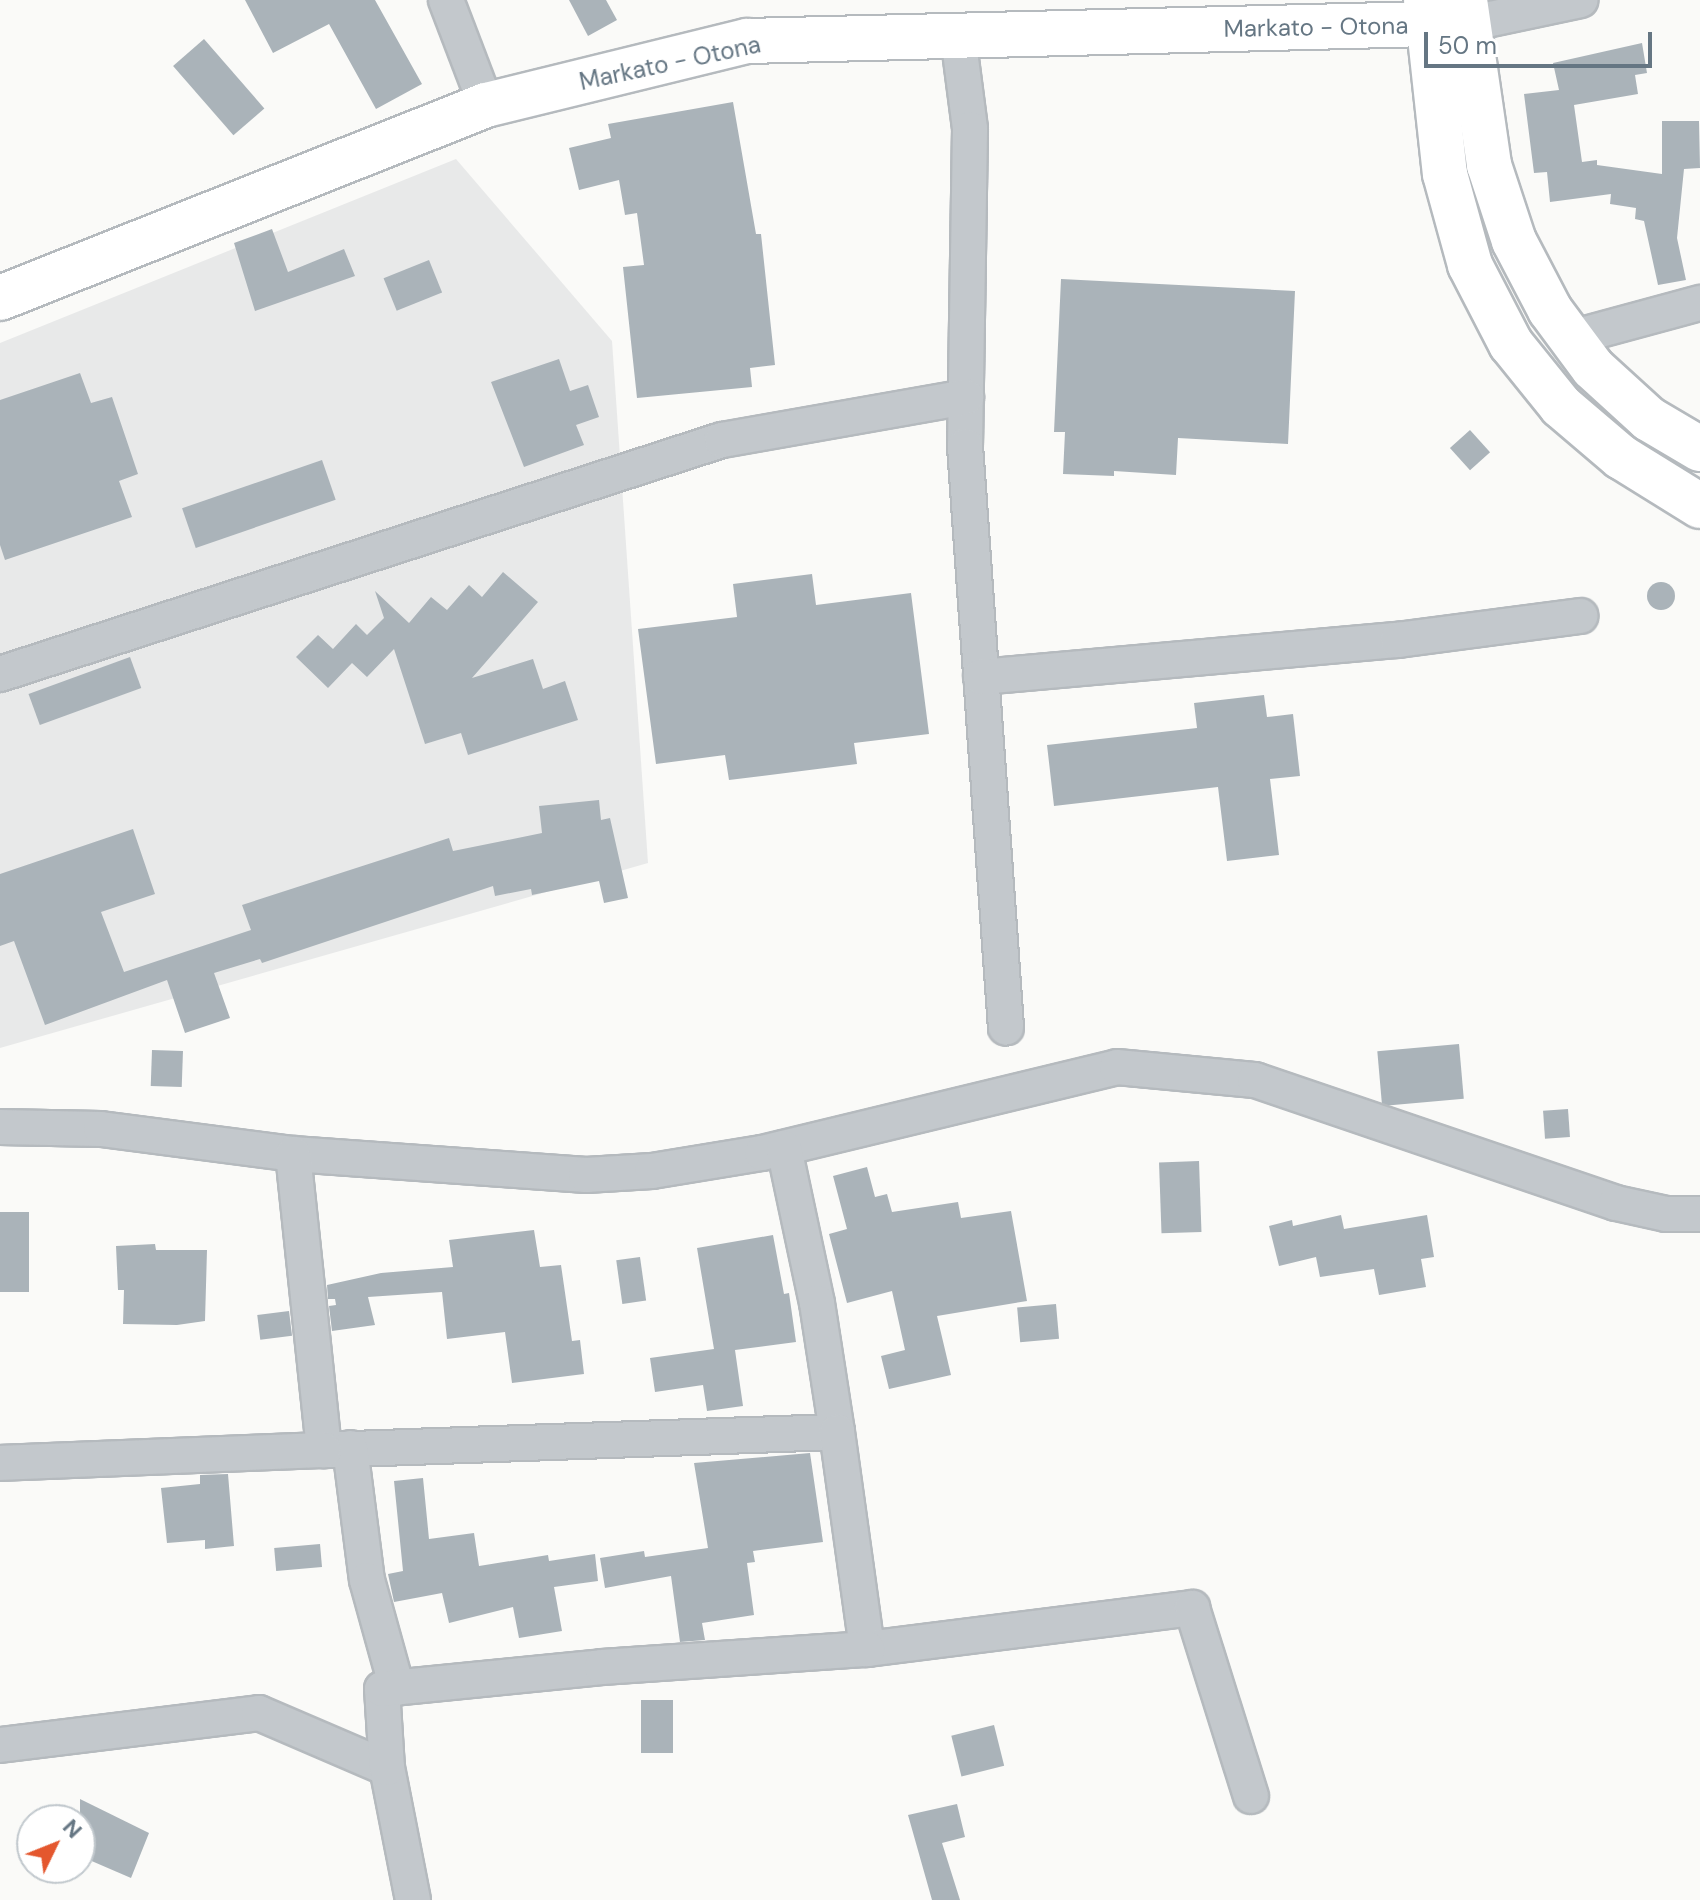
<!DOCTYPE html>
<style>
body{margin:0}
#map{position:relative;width:1700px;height:1900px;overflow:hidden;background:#fafaf8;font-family:"DM Sans",sans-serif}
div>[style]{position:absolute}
.built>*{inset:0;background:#e8e9e9}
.building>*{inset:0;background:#aab3b9;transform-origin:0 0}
.round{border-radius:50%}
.roads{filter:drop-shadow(2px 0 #b5babe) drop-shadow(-2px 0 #b5babe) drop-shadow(0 2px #b5babe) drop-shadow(0 -2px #b5babe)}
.minor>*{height:34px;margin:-17px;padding:0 17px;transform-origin:17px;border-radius:17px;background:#c3c8cc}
.major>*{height:44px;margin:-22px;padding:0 22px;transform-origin:22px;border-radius:22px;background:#fff}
span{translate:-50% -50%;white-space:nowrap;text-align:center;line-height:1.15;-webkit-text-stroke:8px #fff;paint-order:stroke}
.street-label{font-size:24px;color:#657683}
.north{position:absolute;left:16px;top:1804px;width:80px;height:80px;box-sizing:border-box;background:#fff;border:2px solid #c1c8cd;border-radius:50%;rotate:47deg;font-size:22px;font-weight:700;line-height:32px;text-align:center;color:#657683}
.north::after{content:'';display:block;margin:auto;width:28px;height:36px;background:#e4572e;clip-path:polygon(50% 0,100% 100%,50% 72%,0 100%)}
.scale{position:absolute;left:1424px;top:32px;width:228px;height:36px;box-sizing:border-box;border:4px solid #657683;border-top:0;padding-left:10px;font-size:24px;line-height:28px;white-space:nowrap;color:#657683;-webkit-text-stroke:6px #fff;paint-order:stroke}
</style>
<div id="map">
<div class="built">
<i style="clip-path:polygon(456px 159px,612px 341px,648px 863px,0 1048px,0 343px)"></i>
</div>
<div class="building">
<i style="clip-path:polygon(245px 0,375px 0,422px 84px,376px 109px,329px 24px,273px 53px)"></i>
<i style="clip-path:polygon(569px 0,606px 0,617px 20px,588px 36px)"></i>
<i style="left:204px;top:39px;width:92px;height:41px;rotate:49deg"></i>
<i style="clip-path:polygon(1642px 43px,1647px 73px,1635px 75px,1638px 94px,1574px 105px,1582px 162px,1597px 160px,1597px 165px,1662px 174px,1662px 121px,1699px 121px,1700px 168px,1684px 169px,1677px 238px,1686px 280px,1658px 285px,1644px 221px,1635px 219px,1636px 208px,1610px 204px,1611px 194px,1550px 202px,1547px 172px,1534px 173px,1524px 94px,1559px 90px,1553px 63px)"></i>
<i style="clip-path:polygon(733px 102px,756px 234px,761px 234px,775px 365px,750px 368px,752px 387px,637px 398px,623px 267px,644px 265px,637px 213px,625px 215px,619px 180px,579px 190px,569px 148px,611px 138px,608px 124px)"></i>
<i style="clip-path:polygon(272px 229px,288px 272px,344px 249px,355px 276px,255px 311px,234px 243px)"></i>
<i style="left:429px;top:260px;width:35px;height:49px;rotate:68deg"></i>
<i style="clip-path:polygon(1061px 279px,1295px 291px,1288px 444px,1178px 438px,1176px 475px,1114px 471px,1114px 476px,1063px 474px,1065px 432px,1054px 432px)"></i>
<i style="clip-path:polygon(559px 359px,570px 391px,588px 385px,599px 417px,576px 425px,584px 445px,524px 467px,491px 382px)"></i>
<i style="clip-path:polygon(80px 373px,91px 403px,112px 397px,138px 474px,119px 481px,132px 517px,5px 560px,0 545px,0 400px)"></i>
<i style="left:1470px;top:430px;width:30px;height:27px;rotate:48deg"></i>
<i style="left:322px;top:460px;width:42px;height:148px;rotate:71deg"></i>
<i style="clip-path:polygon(503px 572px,538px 602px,472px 678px,533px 659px,543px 689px,565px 681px,578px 720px,468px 755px,461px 733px,425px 744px,394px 649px,367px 677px,352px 663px,328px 688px,296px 657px,318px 635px,333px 649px,356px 624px,367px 635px,384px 618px,375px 591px,409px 623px,431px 597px,447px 610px,469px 585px,482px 597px)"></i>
<i style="clip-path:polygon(812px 574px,816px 605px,911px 593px,929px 734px,854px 743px,857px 764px,729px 780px,725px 755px,656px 764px,638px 629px,737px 617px,733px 584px)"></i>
<i class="round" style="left:1647px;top:582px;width:28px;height:28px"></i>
<i style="left:130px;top:657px;width:33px;height:108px;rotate:70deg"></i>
<i style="clip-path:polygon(1264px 695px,1267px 717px,1293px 714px,1300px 776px,1270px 779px,1279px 855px,1227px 861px,1218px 787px,1054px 806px,1047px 745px,1197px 728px,1194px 703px)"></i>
<i style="clip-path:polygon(599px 800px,601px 820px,610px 818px,628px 898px,604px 903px,599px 881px,532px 895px,531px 889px,495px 896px,493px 886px,262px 963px,260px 959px,214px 973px,230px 1018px,185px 1033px,167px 980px,45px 1025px,14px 941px,0 946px,0 874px,133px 829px,155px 894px,101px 912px,124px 972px,251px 930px,242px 905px,449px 838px,453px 851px,542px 833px,539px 806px)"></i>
<i style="left:1459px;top:1044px;width:55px;height:82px;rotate:85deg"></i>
<i style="left:152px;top:1050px;width:31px;height:36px;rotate:2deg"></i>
<i style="left:1568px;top:1109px;width:28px;height:25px;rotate:86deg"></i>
<i style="left:1199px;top:1161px;width:71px;height:40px;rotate:88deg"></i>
<i style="clip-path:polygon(867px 1167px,875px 1197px,887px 1194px,892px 1212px,958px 1202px,961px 1218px,1011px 1211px,1027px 1301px,937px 1316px,951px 1375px,889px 1389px,881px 1356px,905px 1350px,892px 1291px,847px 1303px,829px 1234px,847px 1229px,833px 1176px)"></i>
<i style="left:0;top:1212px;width:29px;height:80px"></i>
<i style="clip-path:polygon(1341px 1215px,1344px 1229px,1427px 1215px,1434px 1257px,1421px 1259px,1426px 1287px,1379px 1295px,1374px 1269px,1320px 1277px,1316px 1257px,1279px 1266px,1269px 1226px,1292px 1220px,1293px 1226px)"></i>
<i style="clip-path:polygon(534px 1230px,540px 1267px,561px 1265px,572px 1341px,580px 1340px,584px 1374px,512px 1383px,505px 1332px,447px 1339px,442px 1292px,368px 1297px,375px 1325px,332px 1331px,329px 1306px,336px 1305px,335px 1299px,328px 1299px,327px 1285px,381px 1273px,453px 1267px,449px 1240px)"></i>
<i style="clip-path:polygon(773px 1235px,784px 1294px,789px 1293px,796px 1342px,735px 1350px,743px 1406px,707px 1411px,703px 1385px,655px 1392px,650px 1358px,714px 1349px,697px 1248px)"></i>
<i style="clip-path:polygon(155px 1244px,156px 1250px,207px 1250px,205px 1321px,177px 1325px,123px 1324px,124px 1290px,118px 1290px,116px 1246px)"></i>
<i style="left:640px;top:1257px;width:44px;height:24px;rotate:82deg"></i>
<i style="left:1056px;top:1304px;width:35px;height:39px;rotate:85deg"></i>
<i style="left:289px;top:1311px;width:25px;height:32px;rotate:83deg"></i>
<i style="clip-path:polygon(810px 1453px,823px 1542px,753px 1551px,755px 1562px,747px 1563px,754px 1615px,702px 1623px,705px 1640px,680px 1642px,671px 1576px,605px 1588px,600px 1558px,644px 1551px,645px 1557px,708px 1548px,694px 1463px)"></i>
<i style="clip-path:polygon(228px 1474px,234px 1546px,205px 1549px,205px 1540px,167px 1543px,161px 1488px,200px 1484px,200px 1475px)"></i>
<i style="clip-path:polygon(423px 1478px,429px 1539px,474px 1533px,479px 1566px,548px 1555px,549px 1561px,595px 1554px,598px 1581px,554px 1587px,562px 1631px,519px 1638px,513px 1607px,449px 1623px,442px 1593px,394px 1602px,388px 1574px,403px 1571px,394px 1481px)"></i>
<i style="left:320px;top:1544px;width:23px;height:46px;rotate:85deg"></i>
<i style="left:641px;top:1700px;width:32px;height:53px"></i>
<i style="left:994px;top:1725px;width:42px;height:44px;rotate:76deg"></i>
<i style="clip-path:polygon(80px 1799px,149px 1833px,131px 1878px,80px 1856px)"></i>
<i style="clip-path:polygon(957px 1804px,965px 1837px,942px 1843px,960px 1900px,932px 1900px,908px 1815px)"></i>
</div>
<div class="roads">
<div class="minor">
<i style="left:446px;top:0;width:112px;rotate:69.1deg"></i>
<i style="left:1445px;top:24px;width:22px"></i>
<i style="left:1467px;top:24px;width:116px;rotate:-11.9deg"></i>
<i style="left:958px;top:36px;width:94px;rotate:82.6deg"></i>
<i style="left:970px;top:129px;width:317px;rotate:90.9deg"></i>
<i style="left:965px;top:446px;width:583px;rotate:85.97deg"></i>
<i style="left:1571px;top:338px;width:134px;rotate:-15.2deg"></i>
<i style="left:0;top:674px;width:759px;rotate:-17.96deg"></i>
<i style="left:722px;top:440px;width:248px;rotate:-10deg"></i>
<i style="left:981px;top:677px;width:419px;rotate:-5.1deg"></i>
<i style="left:1398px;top:640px;width:184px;rotate:-7.5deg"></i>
<i style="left:0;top:1127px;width:101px;rotate:1.1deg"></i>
<i style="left:101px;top:1129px;width:194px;rotate:7.4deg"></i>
<i style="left:293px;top:1154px;width:294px;rotate:4.1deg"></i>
<i style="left:586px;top:1175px;width:66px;rotate:-3.5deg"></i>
<i style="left:652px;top:1171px;width:111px;rotate:-9.3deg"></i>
<i style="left:762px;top:1153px;width:365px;rotate:-13.6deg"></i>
<i style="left:1117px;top:1067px;width:139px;rotate:5.4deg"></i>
<i style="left:1255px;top:1080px;width:381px;rotate:18.8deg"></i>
<i style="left:1616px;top:1203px;width:51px;rotate:12.4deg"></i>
<i style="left:1666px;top:1214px;width:34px"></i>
<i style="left:784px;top:1148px;width:158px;rotate:78deg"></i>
<i style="left:817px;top:1303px;width:131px;rotate:81.2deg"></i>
<i style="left:293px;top:1154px;width:298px;rotate:84deg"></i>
<i style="left:324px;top:1450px;width:513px;rotate:-2.01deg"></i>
<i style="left:837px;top:1432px;width:219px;rotate:82.1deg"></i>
<i style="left:867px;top:1649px;width:328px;rotate:-7.2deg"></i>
<i style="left:1192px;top:1608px;width:197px;rotate:72.6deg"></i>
<i style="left:350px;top:1448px;width:133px;rotate:82.7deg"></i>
<i style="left:367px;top:1580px;width:112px;rotate:74.5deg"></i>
<i style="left:0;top:1463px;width:324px;rotate:-2.3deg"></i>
<i style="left:0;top:1745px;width:261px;rotate:-7deg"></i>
<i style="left:259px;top:1713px;width:139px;rotate:23.3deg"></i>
<i style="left:413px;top:1900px;width:135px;rotate:-101.1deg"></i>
<i style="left:387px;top:1768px;width:79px;rotate:-93.6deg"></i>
<i style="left:382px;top:1689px;width:221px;rotate:-5.7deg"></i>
<i style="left:602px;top:1667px;width:266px;rotate:-3.9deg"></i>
</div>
<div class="major">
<i style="left:1426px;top:0;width:175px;rotate:83.8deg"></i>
<i style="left:1445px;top:174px;width:94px;rotate:74.6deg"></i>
<i style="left:1470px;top:265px;width:89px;rotate:62.6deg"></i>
<i style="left:1511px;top:344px;width:80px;rotate:51.1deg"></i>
<i style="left:1561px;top:406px;width:79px;rotate:40.4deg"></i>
<i style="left:1621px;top:457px;width:93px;rotate:31.8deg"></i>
<i style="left:1465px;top:0;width:167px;rotate:81.7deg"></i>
<i style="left:1489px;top:165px;width:80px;rotate:71.8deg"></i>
<i style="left:1514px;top:241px;width:78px;rotate:62.4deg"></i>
<i style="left:1550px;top:310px;width:72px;rotate:53.4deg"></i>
<i style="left:1593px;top:368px;width:76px;rotate:42.3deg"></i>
<i style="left:1649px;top:419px;width:59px;rotate:30.5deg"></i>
<i style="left:0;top:298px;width:523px;rotate:-21.66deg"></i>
<i style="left:486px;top:105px;width:269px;rotate:-13.8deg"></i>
<i style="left:747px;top:41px;width:681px;rotate:-1.43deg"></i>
</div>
</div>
<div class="street-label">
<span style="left:1316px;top:27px;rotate:-1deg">Markato - Otona</span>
<span style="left:670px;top:63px;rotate:-12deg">Markato - Otona</span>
</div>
<div class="north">N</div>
<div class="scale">50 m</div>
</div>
